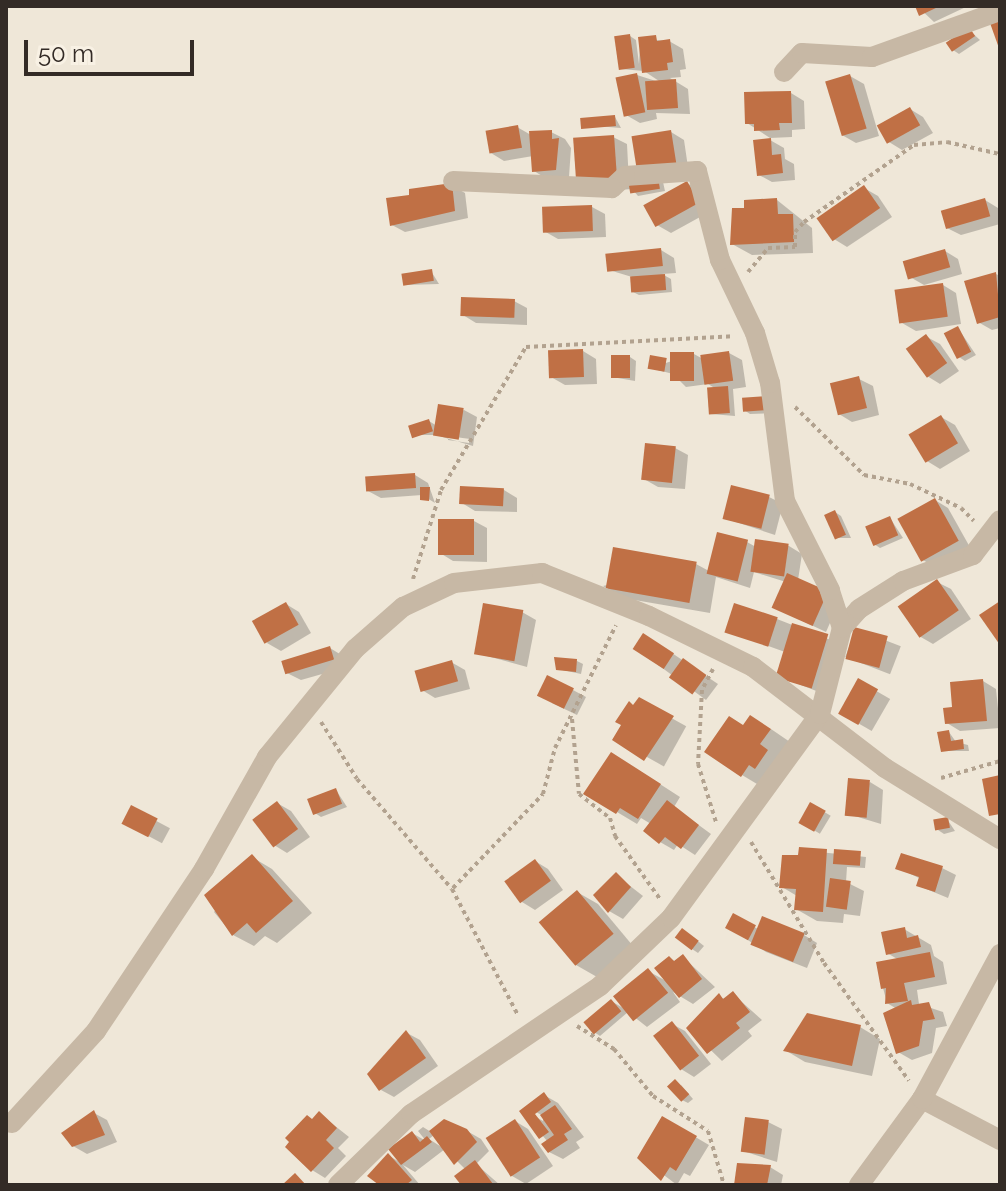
<!DOCTYPE html>
<style>
body{margin:0}
#map{position:relative;width:1006px;height:1191px;overflow:hidden;background:#efe7d8;font-family:Raleway,sans-serif}
div>[style]{position:absolute}
.shadow>*{inset:0;background:#0003;transform-origin:0 0}
.building>*{inset:0;background:#c07045;transform-origin:0 0}
.path>*{height:4px;margin-top:-2px;transform-origin:0;background:repeating-linear-gradient(90deg,#b2a28f 0 4px,transparent 0 8px)}
.minor>*{height:20px;margin:-10px;padding:0 10px;transform-origin:10px;border-radius:10px;background:#c7b8a5}
span{translate:-50% -50%;white-space:nowrap;text-align:center;line-height:1.15;-webkit-text-stroke:6px #f8f1e4;paint-order:stroke}
.frame{position:absolute;inset:0;border:8px solid #332b26;pointer-events:none}
.scale{position:absolute;left:24px;top:40px;width:170px;height:36px;box-sizing:border-box;border:4px solid #332b26;border-top:0;padding-left:10px;font-size:24px;line-height:28px;white-space:nowrap;color:#332b26;-webkit-text-stroke:6px #f8f1e4;paint-order:stroke}
</style>
<div id="map">
<div class="shadow">
<i style="clip-path:polygon(917px 6px,968px 6px,934px 22px)"></i>
<i style="clip-path:polygon(969px 30px,980px 40px,959px 54px,953px 50px)"></i>
<i style="clip-path:polygon(630px 36px,636px 40px,639px 64px,640px 39px,669px 41px,683px 49px,686px 69px,680px 70px,681px 77px,670px 78px,688px 89px,690px 114px,656px 113px,657px 119px,640px 123px,626px 115px,637px 75px,662px 83px,644px 71px,621px 69px)"></i>
<i style="clip-path:polygon(850px 76px,864px 84px,879px 136px,856px 143px,842px 135px)"></i>
<i style="clip-path:polygon(791px 93px,804px 101px,805px 129px,792px 130px,792px 137px,770px 138px,747px 123px)"></i>
<i style="clip-path:polygon(910px 109px,923px 117px,933px 133px,902px 150px,889px 142px,880px 126px)"></i>
<i style="clip-path:polygon(615px 117px,621px 128px,582px 125px)"></i>
<i style="clip-path:polygon(517px 127px,531px 135px,551px 132px,565px 139px,571px 148px,569px 177px,547px 179px,534px 171px,533px 156px,504px 161px,491px 153px)"></i>
<i style="clip-path:polygon(671px 132px,684px 140px,689px 174px,663px 182px,665px 191px,638px 196px,632px 189px,591px 192px,613px 137px,627px 144px,629px 183px)"></i>
<i style="clip-path:polygon(770px 140px,784px 148px,785px 159px,794px 164px,795px 180px,772px 182px,759px 175px)"></i>
<i style="clip-path:polygon(687px 183px,700px 191px,711px 211px,671px 233px,657px 225px)"></i>
<i style="clip-path:polygon(451px 185px,465px 193px,468px 218px,405px 232px,392px 225px,411px 197px)"></i>
<i style="clip-path:polygon(864px 188px,878px 196px,892px 217px,847px 247px,834px 239px)"></i>
<i style="clip-path:polygon(777px 200px,812px 228px,813px 253px,752px 255px,732px 244px)"></i>
<i style="clip-path:polygon(985px 200px,998px 208px,1000px 224px,961px 235px,947px 228px)"></i>
<i style="clip-path:polygon(592px 207px,605px 214px,606px 237px,558px 239px,544px 231px)"></i>
<i style="clip-path:polygon(661px 250px,674px 258px,676px 273px,662px 274px,671px 279px,672px 292px,639px 295px,633px 292px,632px 277px,609px 270px)"></i>
<i style="clip-path:polygon(945px 251px,958px 259px,962px 274px,924px 285px,910px 277px)"></i>
<i style="clip-path:polygon(431px 271px,439px 284px,405px 285px)"></i>
<i style="clip-path:polygon(996px 274px,1000px 276px,1000px 328px,992px 330px,978px 322px)"></i>
<i style="clip-path:polygon(943px 285px,956px 293px,961px 324px,916px 331px,902px 323px)"></i>
<i style="clip-path:polygon(514px 301px,527px 308px,527px 325px,476px 323px,463px 315px)"></i>
<i style="clip-path:polygon(958px 328px,976px 355px,965px 361px,959px 357px)"></i>
<i style="clip-path:polygon(927px 337px,940px 344px,959px 371px,940px 384px,927px 376px)"></i>
<i style="clip-path:polygon(583px 351px,596px 359px,597px 384px,565px 385px,551px 377px)"></i>
<i style="clip-path:polygon(729px 353px,742px 360px,746px 387px,733px 389px,735px 416px,711px 414px,718px 390px,708px 384px,686px 387px,673px 374px,650px 368px,694px 354px,703px 359px)"></i>
<i style="clip-path:polygon(630px 357px,636px 361px,635px 381px,612px 377px)"></i>
<i style="clip-path:polygon(859px 379px,873px 386px,879px 415px,852px 422px,839px 414px)"></i>
<i style="clip-path:polygon(744px 399px,774px 413px,750px 414px,744px 410px)"></i>
<i style="clip-path:polygon(evenodd,464px 410px,477px 417px,473px 446px,436px 435px,414px 435px,429px 421px,437px 426px,464px 410px,448px 436px,470px 439px,469px 443px,448px 440px,448px 436px)"></i>
<i style="clip-path:polygon(941px 417px,955px 425px,970px 451px,940px 469px,927px 461px)"></i>
<i style="clip-path:polygon(675px 448px,688px 455px,685px 489px,658px 487px,644px 479px)"></i>
<i style="clip-path:polygon(415px 475px,428px 483px,435px 503px,422px 495px,381px 498px,368px 491px)"></i>
<i style="clip-path:polygon(504px 490px,517px 498px,517px 512px,475px 511px,462px 503px)"></i>
<i style="clip-path:polygon(769px 497px,783px 504px,775px 535px,724px 518px)"></i>
<i style="clip-path:polygon(935px 500px,948px 508px,971px 549px,936px 568px,923px 560px)"></i>
<i style="clip-path:polygon(835px 512px,841px 516px,851px 538px,836px 538px)"></i>
<i style="clip-path:polygon(890px 518px,903px 538px,880px 548px,874px 544px)"></i>
<i style="clip-path:polygon(474px 521px,487px 528px,487px 562px,453px 561px,440px 553px)"></i>
<i style="clip-path:polygon(747px 542px,756px 547px,789px 546px,802px 554px,798px 580px,840px 600px,826px 632px,775px 608px,786px 582px,754px 572px,750px 588px,716px 577px,710px 613px,623px 598px,603px 586px,696px 564px,709px 571px)"></i>
<i style="clip-path:polygon(937px 582px,951px 589px,971px 619px,933px 644px,919px 636px)"></i>
<i style="clip-path:polygon(286px 604px,299px 612px,311px 633px,281px 651px,267px 643px)"></i>
<i style="clip-path:polygon(522px 612px,536px 620px,527px 667px,476px 653px)"></i>
<i style="clip-path:polygon(777px 619px,841px 644px,824px 694px,778px 676px,785px 652px,727px 631px)"></i>
<i style="left:856px;top:629px;width:48px;height:30px;rotate:21deg"></i>
<i style="clip-path:polygon(657px 643px,718px 684px,706px 700px,635px 648px)"></i>
<i style="clip-path:polygon(330px 648px,343px 656px,347px 667px,301px 680px,287px 673px)"></i>
<i style="clip-path:polygon(577px 661px,583px 664px,581px 674px,558px 669px)"></i>
<i style="clip-path:polygon(451px 662px,465px 670px,470px 689px,435px 698px,422px 690px)"></i>
<i style="left:859px;top:681px;width:36px;height:37px;rotate:30deg"></i>
<i style="clip-path:polygon(983px 681px,996px 689px,1000px 728px,960px 731px,947px 723px)"></i>
<i style="clip-path:polygon(573px 690px,586px 697px,577px 715px,552px 703px)"></i>
<i style="left:639px;top:700px;width:54px;height:46px;rotate:29deg"></i>
<i style="clip-path:polygon(744px 726px,771px 729px,790px 742px,762px 787px,742px 775px)"></i>
<i style="clip-path:polygon(949px 732px,956px 742px,968px 745px,969px 751px,943px 751px)"></i>
<i style="clip-path:polygon(632px 766px,680px 797px,674px 807px,711px 834px,695px 855px,678px 844px,674px 850px,660px 842px,651px 824px,641px 818px,637px 824px,617px 812px)"></i>
<i style="clip-path:polygon(870px 782px,883px 790px,881px 824px,848px 814px)"></i>
<i style="clip-path:polygon(336px 790px,347px 807px,321px 817px,315px 813px)"></i>
<i style="clip-path:polygon(277px 803px,291px 811px,310px 837px,287px 853px,274px 845px)"></i>
<i style="left:811px;top:804px;width:23px;height:21px;rotate:31deg"></i>
<i style="left:132px;top:808px;width:43px;height:17px;rotate:28deg"></i>
<i style="clip-path:polygon(947px 819px,955px 831px,944px 834px,938px 830px)"></i>
<i style="clip-path:polygon(801px 850px,866px 857px,865px 868px,847px 867px,846px 882px,864px 891px,860px 916px,844px 914px,843px 923px,817px 921px,796px 909px,797px 896px,782px 887px)"></i>
<i style="clip-path:polygon(252px 857px,272px 869px,312px 913px,277px 943px,265px 936px,254px 946px,233px 935px,214px 912px)"></i>
<i style="clip-path:polygon(535px 861px,548px 869px,563px 890px,535px 910px,522px 902px)"></i>
<i style="clip-path:polygon(898px 868px,942px 868px,956px 875px,948px 898px,919px 886px,921px 879px)"></i>
<i style="clip-path:polygon(616px 875px,643px 896px,623px 919px,609px 911px)"></i>
<i style="clip-path:polygon(577px 892px,598px 904px,633px 946px,597px 977px,576px 965px)"></i>
<i style="clip-path:polygon(734px 916px,758px 929px,804px 935px,817px 943px,807px 968px,766px 952px,728px 927px)"></i>
<i style="clip-path:polygon(904px 929px,931px 945px,934px 956px,943px 962px,947px 984px,917px 990px,919px 1004px,943px 1012px,947px 1026px,936px 1028px,932px 1053px,912px 1060px,898px 1052px,897px 1009px,887px 1003px,883px 988px,899px 960px,887px 953px)"></i>
<i style="clip-path:polygon(689px 934px,704px 946px,698px 953px,692px 949px)"></i>
<i style="clip-path:polygon(683px 957px,715px 987px,693px 1004px,673px 992px,680px 1002px,647px 1027px,628px 1012px,600px 1036px,594px 1032px,611px 1001px,625px 1009px,648px 971px,668px 982px,669px 958px,676px 962px)"></i>
<i style="clip-path:polygon(733px 994px,762px 1020px,748px 1031px,752px 1036px,722px 1061px,688px 1028px,719px 996px,726px 1000px)"></i>
<i style="clip-path:polygon(672px 1024px,685px 1031px,711px 1064px,694px 1077px,681px 1069px)"></i>
<i style="clip-path:polygon(860px 1027px,880px 1039px,872px 1076px,805px 1062px,785px 1050px)"></i>
<i style="clip-path:polygon(407px 1033px,420px 1040px,438px 1066px,394px 1097px,381px 1090px)"></i>
<i style="clip-path:polygon(681px 1085px,693px 1099px,688px 1103px,682px 1100px)"></i>
<i style="clip-path:polygon(evenodd,544px 1095px,558px 1103px,584px 1137px,576px 1142px,580px 1148px,563px 1159px,549px 1152px,548px 1142px,522px 1112px,544px 1095px,531px 1109px,543px 1116px,543px 1121px,529px 1113px,531px 1109px)"></i>
<i style="clip-path:polygon(94px 1113px,107px 1120px,117px 1142px,87px 1154px,73px 1146px)"></i>
<i style="clip-path:polygon(320px 1114px,349px 1137px,338px 1148px,346px 1156px,325px 1178px,312px 1170px,313px 1121px)"></i>
<i style="clip-path:polygon(663px 1118px,709px 1145px,690px 1176px,684px 1173px,677px 1185px,640px 1157px)"></i>
<i style="clip-path:polygon(515px 1121px,528px 1129px,553px 1166px,526px 1184px,512px 1176px)"></i>
<i style="clip-path:polygon(768px 1122px,782px 1129px,777px 1162px,743px 1151px)"></i>
<i style="clip-path:polygon(evenodd,423px 1127px,431px 1132px,467px 1131px,481px 1139px,489px 1151px,476px 1164px,500px 1185px,463px 1185px,466px 1170px,445px 1149px,415px 1172px,403px 1165px,420px 1185px,382px 1185px,388px 1155px,401px 1163px,412px 1133px,426px 1141px,418px 1131px,423px 1127px,434px 1135px,443px 1148px,429px 1139px,434px 1135px)"></i>
<i style="clip-path:polygon(770px 1167px,783px 1175px,781px 1185px,736px 1185px)"></i>
</div>
<div class="building">
<i style="clip-path:polygon(915px 6px,940px 6px,919px 16px)"></i>
<i style="clip-path:polygon(1000px 20px,1000px 51px,990px 23px)"></i>
<i style="left:969px;top:27px;width:11px;height:28px;rotate:56deg"></i>
<i style="left:630px;top:34px;width:34px;height:16px;rotate:82deg"></i>
<i style="clip-path:polygon(656px 35px,657px 41px,670px 39px,673px 62px,667px 63px,668px 70px,642px 73px,638px 37px)"></i>
<i style="left:637px;top:73px;width:40px;height:22px;rotate:78deg"></i>
<i style="left:850px;top:74px;width:57px;height:26px;rotate:73deg"></i>
<i style="left:676px;top:79px;width:29px;height:31px;rotate:86deg"></i>
<i style="clip-path:polygon(791px 91px,792px 123px,779px 123px,780px 130px,754px 131px,754px 124px,745px 124px,744px 92px)"></i>
<i style="left:910px;top:107px;width:21px;height:38px;rotate:61deg"></i>
<i style="left:615px;top:115px;width:11px;height:35px;rotate:85deg"></i>
<i style="left:518px;top:125px;width:23px;height:33px;rotate:80deg"></i>
<i style="clip-path:polygon(552px 130px,552px 139px,559px 138px,556px 170px,532px 172px,529px 131px)"></i>
<i style="left:671px;top:130px;width:37px;height:40px;rotate:81deg"></i>
<i style="left:614px;top:135px;width:48px;height:41px;rotate:86deg"></i>
<i style="clip-path:polygon(771px 138px,772px 155px,781px 154px,783px 173px,757px 176px,753px 140px)"></i>
<i style="left:658px;top:177px;width:12px;height:30px;rotate:81deg"></i>
<i style="left:687px;top:181px;width:25px;height:50px;rotate:61deg"></i>
<i style="clip-path:polygon(452px 183px,455px 211px,390px 226px,386px 198px,409px 195px,409px 189px)"></i>
<i style="left:864px;top:185px;width:28px;height:58px;rotate:55deg"></i>
<i style="clip-path:polygon(777px 198px,778px 214px,793px 214px,794px 242px,730px 245px,732px 208px,744px 208px,744px 200px)"></i>
<i style="left:985px;top:198px;width:19px;height:46px;rotate:74deg"></i>
<i style="left:592px;top:205px;width:26px;height:50px;rotate:88deg"></i>
<i style="left:661px;top:248px;width:18px;height:56px;rotate:84deg"></i>
<i style="left:945px;top:249px;width:19px;height:44px;rotate:74deg"></i>
<i style="left:432px;top:269px;width:12px;height:31px;rotate:81deg"></i>
<i style="clip-path:polygon(996px 272px,1000px 317px,977px 324px,964px 281px)"></i>
<i style="left:665px;top:274px;width:16px;height:35px;rotate:86deg"></i>
<i style="left:943px;top:283px;width:34px;height:49px;rotate:82deg"></i>
<i style="left:461px;top:297px;width:54px;height:19px;rotate:2deg"></i>
<i style="left:958px;top:326px;width:29px;height:16px;rotate:63deg"></i>
<i style="left:926px;top:334px;width:36px;height:25px;rotate:54deg"></i>
<i style="left:583px;top:349px;width:28px;height:35px;rotate:88deg"></i>
<i style="left:729px;top:351px;width:30px;height:29px;rotate:82deg"></i>
<i style="left:670px;top:352px;width:24px;height:29px"></i>
<i style="left:611px;top:355px;width:19px;height:23px"></i>
<i style="left:650px;top:355px;width:17px;height:14px;rotate:10deg"></i>
<i style="left:859px;top:376px;width:33px;height:30px;rotate:76deg"></i>
<i style="left:728px;top:386px;width:27px;height:21px;rotate:86deg"></i>
<i style="left:768px;top:396px;width:14px;height:26px;rotate:86deg"></i>
<i style="left:438px;top:404px;width:26px;height:32px;rotate:9deg"></i>
<i style="left:941px;top:415px;width:33px;height:38px;rotate:59deg"></i>
<i style="left:429px;top:419px;width:13px;height:22px;rotate:72deg"></i>
<i style="left:645px;top:443px;width:31px;height:37px;rotate:6deg"></i>
<i style="left:415px;top:473px;width:15px;height:50px;rotate:86deg"></i>
<i style="left:731px;top:485px;width:40px;height:35px;rotate:14deg"></i>
<i style="left:460px;top:486px;width:44px;height:18px;rotate:3deg"></i>
<i style="clip-path:polygon(420px 487px,430px 487px,429px 501px,420px 500px)"></i>
<i style="left:935px;top:498px;width:49px;height:43px;rotate:61deg"></i>
<i style="left:835px;top:510px;width:27px;height:12px;rotate:66deg"></i>
<i style="left:890px;top:516px;width:21px;height:27px;rotate:67deg"></i>
<i style="left:438px;top:519px;width:36px;height:36px"></i>
<i style="left:717px;top:532px;width:32px;height:43px;rotate:14deg"></i>
<i style="left:755px;top:539px;width:34px;height:33px;rotate:8deg"></i>
<i style="left:613px;top:547px;width:85px;height:42px;rotate:10deg"></i>
<i style="left:787px;top:573px;width:45px;height:38px;rotate:24deg"></i>
<i style="left:937px;top:579px;width:38px;height:48px;rotate:55deg"></i>
<i style="clip-path:polygon(1000px 601px,1000px 645px,979px 615px)"></i>
<i style="left:286px;top:602px;width:26px;height:39px;rotate:61deg"></i>
<i style="left:483px;top:603px;width:41px;height:52px;rotate:10deg"></i>
<i style="left:734px;top:603px;width:46px;height:31px;rotate:18deg"></i>
<i style="left:792px;top:623px;width:38px;height:57px;rotate:17deg"></i>
<i style="left:854px;top:627px;width:35px;height:33px;rotate:15deg"></i>
<i style="left:643px;top:633px;width:37px;height:19px;rotate:33deg"></i>
<i style="left:330px;top:646px;width:14px;height:51px;rotate:73deg"></i>
<i style="clip-path:polygon(554px 657px,577px 659px,576px 672px,556px 670px)"></i>
<i style="left:683px;top:658px;width:29px;height:24px;rotate:36deg"></i>
<i style="left:452px;top:660px;width:22px;height:39px;rotate:74deg"></i>
<i style="left:547px;top:675px;width:30px;height:23px;rotate:26deg"></i>
<i style="left:858px;top:678px;width:23px;height:41px;rotate:29deg"></i>
<i style="clip-path:polygon(983px 679px,987px 721px,945px 724px,943px 708px,952px 707px,950px 682px)"></i>
<i style="clip-path:polygon(639px 697px,674px 716px,644px 761px,612px 740px,621px 725px,615px 722px,629px 701px,633px 705px)"></i>
<i style="clip-path:polygon(750px 715px,771px 729px,760px 744px,768px 750px,755px 769px,749px 765px,741px 777px,704px 752px,729px 716px,743px 725px)"></i>
<i style="clip-path:polygon(949px 730px,951px 741px,963px 739px,964px 749px,941px 752px,937px 732px)"></i>
<i style="clip-path:polygon(611px 752px,661px 784px,638px 819px,620px 808px,616px 814px,583px 794px)"></i>
<i style="clip-path:polygon(1000px 775px,1000px 814px,989px 816px,982px 779px)"></i>
<i style="left:848px;top:778px;width:22px;height:38px;rotate:5deg"></i>
<i style="left:336px;top:788px;width:17px;height:31px;rotate:69deg"></i>
<i style="clip-path:polygon(667px 800px,699px 825px,681px 849px,665px 837px,659px 844px,643px 831px)"></i>
<i style="left:277px;top:801px;width:35px;height:31px;rotate:53deg"></i>
<i style="left:810px;top:802px;width:18px;height:24px;rotate:29deg"></i>
<i style="left:131px;top:805px;width:30px;height:21px;rotate:27deg"></i>
<i style="left:948px;top:817px;width:11px;height:15px;rotate:80deg"></i>
<i style="clip-path:polygon(799px 847px,827px 849px,823px 912px,794px 910px,796px 889px,779px 888px,782px 855px,798px 855px)"></i>
<i style="left:834px;top:849px;width:27px;height:15px;rotate:4deg"></i>
<i style="clip-path:polygon(901px 853px,943px 866px,935px 892px,916px 886px,919px 877px,895px 869px)"></i>
<i style="clip-path:polygon(252px 854px,293px 901px,256px 933px,247px 923px,232px 936px,204px 895px)"></i>
<i style="left:535px;top:859px;width:27px;height:38px;rotate:54deg"></i>
<i style="clip-path:polygon(616px 872px,631px 887px,608px 913px,593px 895px)"></i>
<i style="left:830px;top:878px;width:21px;height:29px;rotate:8deg"></i>
<i style="left:577px;top:890px;width:57px;height:50px;rotate:50deg"></i>
<i style="left:733px;top:913px;width:26px;height:17px;rotate:28deg"></i>
<i style="left:762px;top:916px;width:46px;height:31px;rotate:22deg"></i>
<i style="clip-path:polygon(905px 927px,907px 938px,918px 935px,921px 947px,886px 955px,881px 932px)"></i>
<i style="left:682px;top:928px;width:21px;height:12px;rotate:37deg"></i>
<i style="clip-path:polygon(930px 952px,935px 977px,904px 983px,908px 1001px,885px 1004px,886px 988px,881px 989px,876px 962px)"></i>
<i style="clip-path:polygon(683px 954px,702px 979px,679px 998px,654px 968px,669px 956px,674px 961px)"></i>
<i style="left:648px;top:968px;width:32px;height:45px;rotate:51deg"></i>
<i style="clip-path:polygon(733px 991px,750px 1012px,736px 1023px,740px 1028px,707px 1054px,686px 1028px,719px 993px,723px 999px)"></i>
<i style="left:611px;top:999px;width:16px;height:36px;rotate:50deg"></i>
<i style="clip-path:polygon(911px 1000px,912px 1005px,929px 1002px,935px 1019px,923px 1021px,919px 1046px,896px 1054px,883px 1013px)"></i>
<i style="clip-path:polygon(807px 1013px,861px 1025px,852px 1066px,783px 1051px)"></i>
<i style="left:672px;top:1021px;width:44px;height:24px;rotate:52deg"></i>
<i style="clip-path:polygon(406px 1030px,426px 1058px,379px 1091px,367px 1074px)"></i>
<i style="left:675px;top:1079px;width:21px;height:11px;rotate:47deg"></i>
<i style="clip-path:polygon(544px 1092px,551px 1102px,535px 1114px,549px 1132px,539px 1139px,519px 1111px)"></i>
<i style="clip-path:polygon(555px 1105px,572px 1129px,564px 1134px,568px 1140px,548px 1153px,541px 1144px,554px 1135px,540px 1115px)"></i>
<i style="clip-path:polygon(94px 1110px,105px 1135px,72px 1147px,61px 1133px)"></i>
<i style="clip-path:polygon(319px 1111px,337px 1128px,326px 1140px,334px 1148px,311px 1172px,285px 1147px,289px 1142px,285px 1138px,307px 1115px,312px 1119px)"></i>
<i style="clip-path:polygon(662px 1116px,697px 1136px,676px 1171px,670px 1167px,661px 1181px,637px 1158px)"></i>
<i style="left:745px;top:1117px;width:24px;height:35px;rotate:7deg"></i>
<i style="clip-path:polygon(444px 1119px,467px 1129px,477px 1142px,454px 1165px,429px 1131px)"></i>
<i style="left:515px;top:1119px;width:46px;height:35px;rotate:57deg"></i>
<i style="clip-path:polygon(412px 1131px,420px 1142px,427px 1136px,432px 1142px,401px 1165px,388px 1149px)"></i>
<i style="clip-path:polygon(388px 1153px,412px 1180px,406px 1185px,379px 1185px,367px 1176px)"></i>
<i style="clip-path:polygon(475px 1160px,493px 1184px,492px 1185px,461px 1185px,454px 1176px)"></i>
<i style="clip-path:polygon(737px 1163px,771px 1165px,767px 1185px,734px 1185px)"></i>
<i style="clip-path:polygon(295px 1173px,306px 1185px,282px 1185px)"></i>
</div>
<div class="path">
<i style="left:748px;top:272px;width:31px;rotate:-50deg"></i>
<i style="left:768px;top:248px;width:27px;rotate:-2deg"></i>
<i style="left:795px;top:247px;width:15px;rotate:-90deg"></i>
<i style="left:795px;top:232px;width:13px;rotate:-48deg"></i>
<i style="left:804px;top:222px;width:134px;rotate:-35deg"></i>
<i style="left:914px;top:145px;width:33px;rotate:-5deg"></i>
<i style="left:947px;top:142px;width:54px;rotate:12.8deg"></i>
<i style="left:795px;top:407px;width:97px;rotate:44.6deg"></i>
<i style="left:864px;top:475px;width:47px;rotate:11.1deg"></i>
<i style="left:910px;top:484px;width:56px;rotate:25.2deg"></i>
<i style="left:961px;top:508px;width:18px;rotate:45deg"></i>
<i style="left:413px;top:579px;width:93px;rotate:-72.5deg"></i>
<i style="left:441px;top:490px;width:166px;rotate:-59.3deg"></i>
<i style="left:526px;top:347px;width:207px;rotate:-3deg"></i>
<i style="left:713px;top:669px;width:24px;rotate:118deg"></i>
<i style="left:702px;top:690px;width:74px;rotate:93.1deg"></i>
<i style="left:698px;top:764px;width:61px;rotate:72.8deg"></i>
<i style="left:572px;top:719px;width:75px;rotate:84.7deg"></i>
<i style="left:579px;top:794px;width:39px;rotate:38deg"></i>
<i style="left:610px;top:818px;width:19px;rotate:74deg"></i>
<i style="left:615px;top:836px;width:77px;rotate:54.5deg"></i>
<i style="left:321px;top:722px;width:67px;rotate:57.7deg"></i>
<i style="left:357px;top:779px;width:145px;rotate:49.2deg"></i>
<i style="left:452px;top:889px;width:142px;rotate:62.4deg"></i>
<i style="left:941px;top:778px;width:61px;rotate:-16.1deg"></i>
<i style="left:751px;top:842px;width:141px;rotate:58.9deg"></i>
<i style="left:824px;top:963px;width:145px;rotate:54.2deg"></i>
<i style="left:453px;top:888px;width:130px;rotate:-46.2deg"></i>
<i style="left:543px;top:794px;width:48px;rotate:-75.4deg"></i>
<i style="left:555px;top:748px;width:137px;rotate:-63.6deg"></i>
<i style="left:577px;top:1026px;width:44px;rotate:31.9deg"></i>
<i style="left:614px;top:1049px;width:61px;rotate:50.3deg"></i>
<i style="left:653px;top:1096px;width:65px;rotate:32.5deg"></i>
<i style="left:708px;top:1131px;width:56px;rotate:73.5deg"></i>
</div>
<div class="minor">
<i style="left:784px;top:72px;width:26px;rotate:-47deg"></i>
<i style="left:802px;top:53px;width:70px;rotate:3.3deg"></i>
<i style="left:872px;top:57px;width:136px;rotate:-19.8deg"></i>
<i style="left:842px;top:628px;width:25px;rotate:-48deg"></i>
<i style="left:859px;top:609px;width:52px;rotate:-32.5deg"></i>
<i style="left:903px;top:581px;width:75px;rotate:-20.4deg"></i>
<i style="left:973px;top:555px;width:44px;rotate:-52.4deg"></i>
<i style="left:922px;top:1099px;width:88px;rotate:27.7deg"></i>
<i style="left:12px;top:1123px;width:125px;rotate:-47.6deg"></i>
<i style="left:96px;top:1031px;width:195px;rotate:-56.3deg"></i>
<i style="left:204px;top:869px;width:129px;rotate:-60.6deg"></i>
<i style="left:267px;top:757px;width:139px;rotate:-50.8deg"></i>
<i style="left:355px;top:649px;width:64px;rotate:-41.2deg"></i>
<i style="left:403px;top:607px;width:56px;rotate:-25.2deg"></i>
<i style="left:454px;top:583px;width:89px;rotate:-6.5deg"></i>
<i style="left:542px;top:573px;width:115px;rotate:21.9deg"></i>
<i style="left:649px;top:616px;width:116px;rotate:26.1deg"></i>
<i style="left:753px;top:667px;width:166px;rotate:37.4deg"></i>
<i style="left:885px;top:768px;width:135px;rotate:31.7deg"></i>
<i style="left:338px;top:1185px;width:102px;rotate:-44.2deg"></i>
<i style="left:411px;top:1114px;width:228px;rotate:-34.1deg"></i>
<i style="left:600px;top:986px;width:98px;rotate:-43.8deg"></i>
<i style="left:671px;top:918px;width:253px;rotate:-53.9deg"></i>
<i style="left:820px;top:714px;width:89px;rotate:-75.7deg"></i>
<i style="left:842px;top:628px;width:40px;rotate:-108deg"></i>
<i style="left:830px;top:590px;width:100px;rotate:-116.8deg"></i>
<i style="left:785px;top:501px;width:119px;rotate:-97.2deg"></i>
<i style="left:770px;top:383px;width:52px;rotate:-106.7deg"></i>
<i style="left:755px;top:333px;width:81px;rotate:-115.6deg"></i>
<i style="left:720px;top:260px;width:92px;rotate:-104.5deg"></i>
<i style="left:697px;top:171px;width:72px;rotate:176deg"></i>
<i style="left:625px;top:176px;width:18px;rotate:137deg"></i>
<i style="left:612px;top:188px;width:159px;rotate:-177.5deg"></i>
<i style="left:859px;top:1185px;width:107px;rotate:-53.8deg"></i>
<i style="left:922px;top:1099px;width:165px;rotate:-61.7deg"></i>
</div>
<div class="frame"></div>
<div class="scale">50 m</div>
</div>
